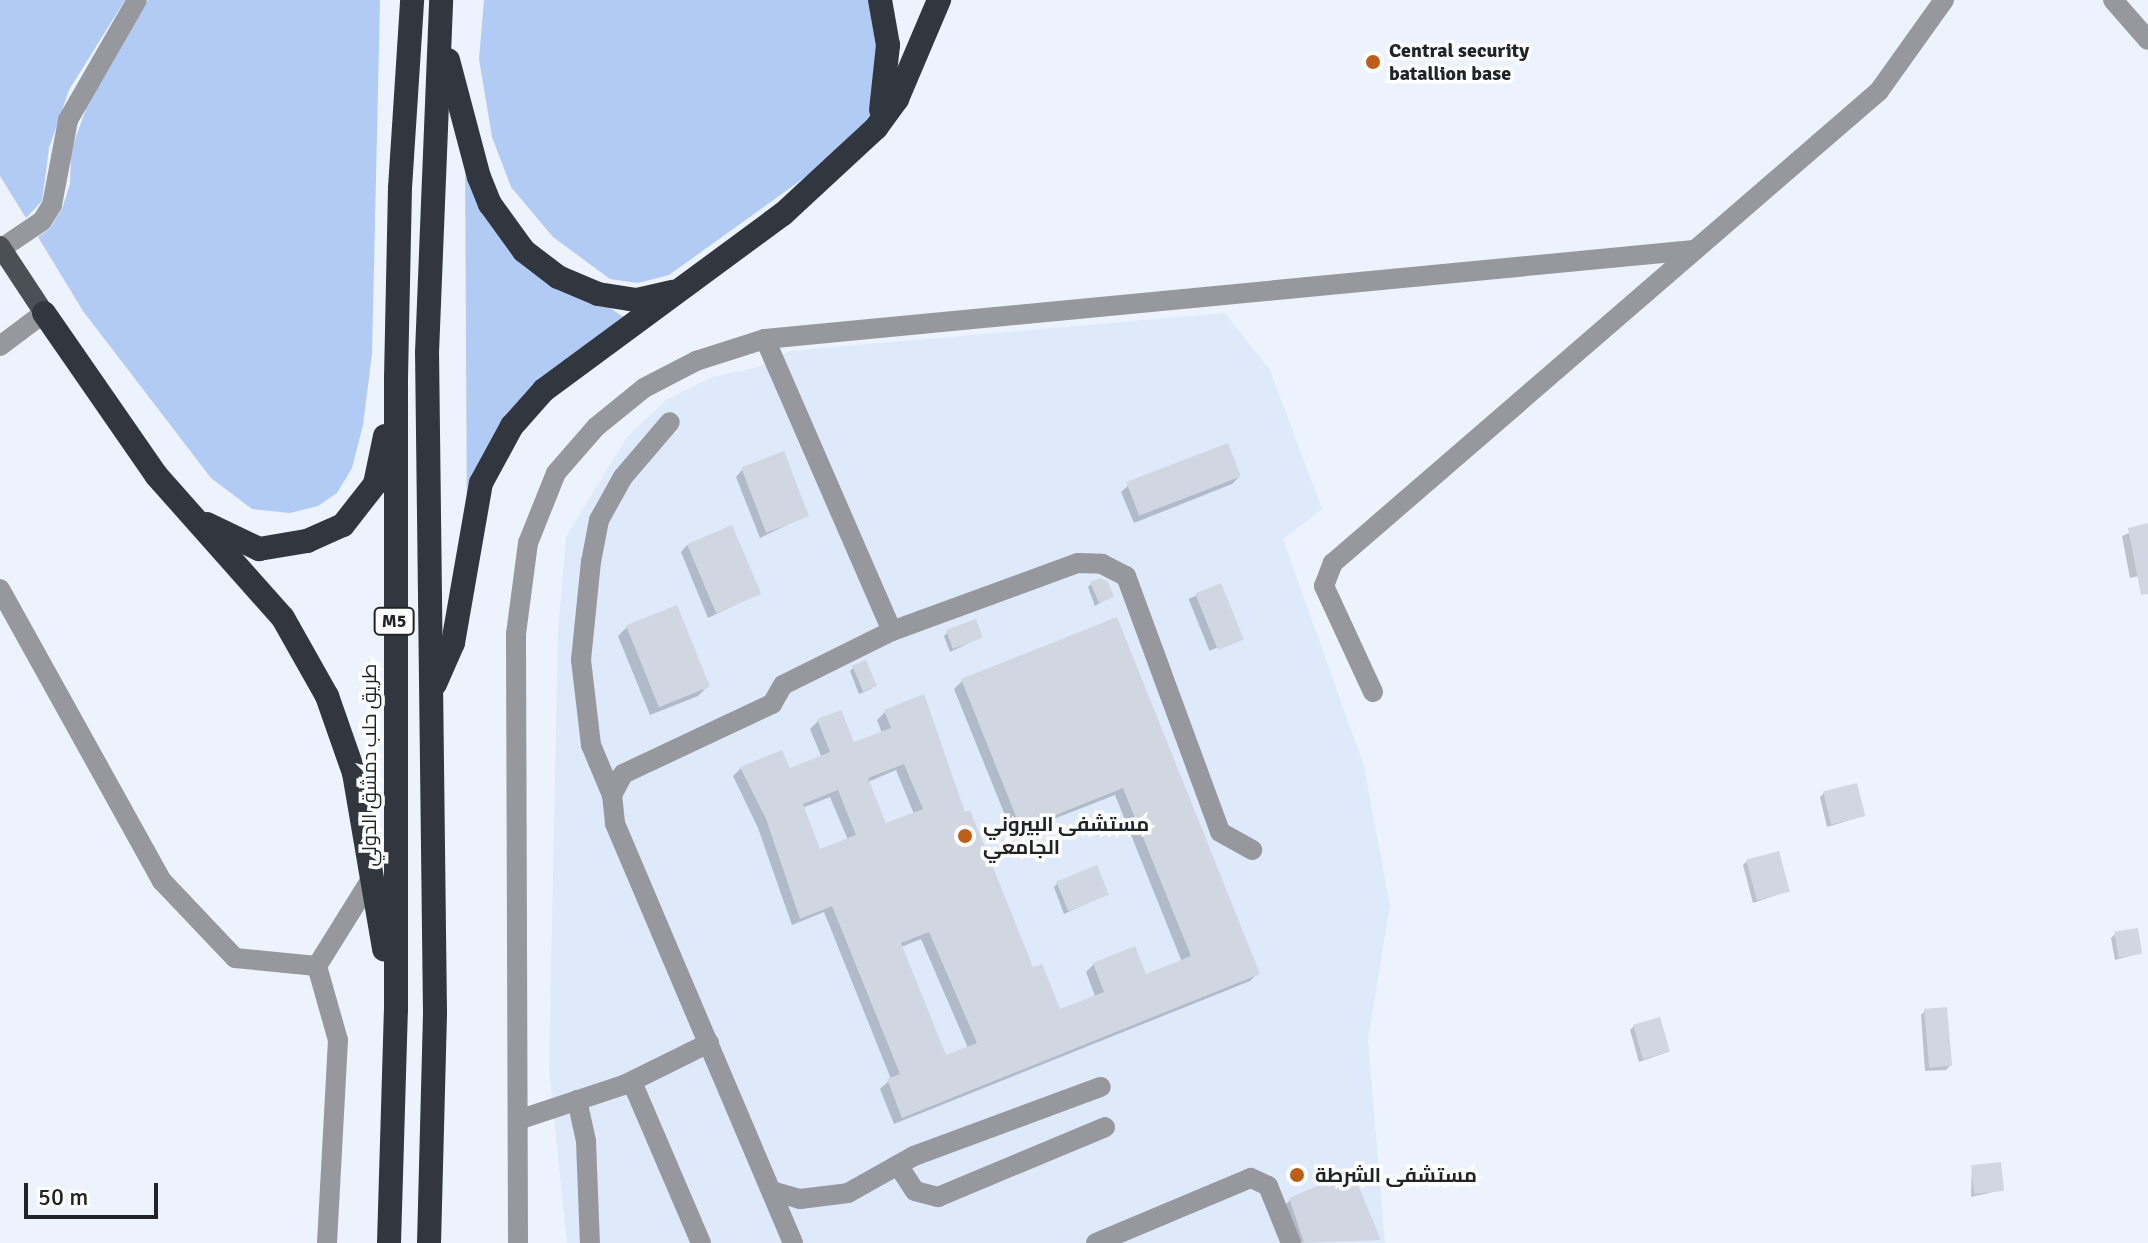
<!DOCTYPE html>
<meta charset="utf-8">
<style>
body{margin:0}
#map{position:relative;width:2148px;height:1243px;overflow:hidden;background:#ecf3fd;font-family:Signika,Cairo,sans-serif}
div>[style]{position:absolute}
.built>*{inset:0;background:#dee9fa}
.green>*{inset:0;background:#b1cbf5}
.shadow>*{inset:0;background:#0003;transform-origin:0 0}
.building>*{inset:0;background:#d1d7e1;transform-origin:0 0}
.minor>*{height:20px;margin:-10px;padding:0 10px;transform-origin:10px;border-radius:10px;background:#96989d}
.major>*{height:20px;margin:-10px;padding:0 10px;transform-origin:10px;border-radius:10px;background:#4b5057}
.highway>*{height:24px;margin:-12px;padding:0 12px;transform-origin:12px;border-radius:12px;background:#32373f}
.dots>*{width:22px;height:22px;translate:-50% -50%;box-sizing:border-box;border:4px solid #fff;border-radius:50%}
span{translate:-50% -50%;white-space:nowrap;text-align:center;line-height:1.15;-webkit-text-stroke:7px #fff;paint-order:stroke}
.shield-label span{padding:2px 6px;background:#fff;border:2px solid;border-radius:6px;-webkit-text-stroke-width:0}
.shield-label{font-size:18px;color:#212427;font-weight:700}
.poi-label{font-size:20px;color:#212427;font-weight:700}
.left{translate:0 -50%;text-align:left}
.street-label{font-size:20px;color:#212427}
.scale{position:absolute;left:24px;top:1183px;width:134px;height:36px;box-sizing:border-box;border:4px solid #212427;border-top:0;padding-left:10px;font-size:24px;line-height:28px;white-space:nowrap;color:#212427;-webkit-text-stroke:6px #fff;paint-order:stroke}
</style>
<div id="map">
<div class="built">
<i style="clip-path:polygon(1225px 313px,1270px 370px,1322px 509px,1283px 539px,1364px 766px,1390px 906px,1368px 1040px,1385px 1243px,567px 1243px,549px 1069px,558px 632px,566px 537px,627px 437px,666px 400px,712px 377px,758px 367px,790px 351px)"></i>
</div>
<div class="green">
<i style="clip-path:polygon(0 0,125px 0,69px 90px,49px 148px,42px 201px,26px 218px,0 176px)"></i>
<i style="clip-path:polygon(148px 0,380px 0,372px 354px,363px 425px,352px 468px,337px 493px,318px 506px,290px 513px,252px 509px,211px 478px,83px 311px,38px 237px,50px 228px,62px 209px,70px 184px,71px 151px,89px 100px)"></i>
<i style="clip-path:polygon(484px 0,889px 0,887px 93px,854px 142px,669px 275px,638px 283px,610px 279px,553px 237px,511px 187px,492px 137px,479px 59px)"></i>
<i style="clip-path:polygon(465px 146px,533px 257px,625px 318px,542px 379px,467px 540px)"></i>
</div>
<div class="shadow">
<i style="clip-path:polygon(1227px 446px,1239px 477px,1232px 484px,1134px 523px,1121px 492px,1128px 486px)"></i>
<i style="clip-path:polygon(742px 470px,807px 515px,760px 538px,736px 477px)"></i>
<i style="clip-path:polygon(2148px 525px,2148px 574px,2130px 578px,2122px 536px)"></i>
<i style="clip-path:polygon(687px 545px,758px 594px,708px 618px,681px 552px)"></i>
<i style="clip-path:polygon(1092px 583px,1112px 596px,1095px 606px,1088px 587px)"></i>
<i style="left:1220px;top:586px;width:56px;height:34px;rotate:68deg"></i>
<i style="clip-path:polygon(evenodd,1115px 619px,1258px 973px,1250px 981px,894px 1124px,880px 1089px,891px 1079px,824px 912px,792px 925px,758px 828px,733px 776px,741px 768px,789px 771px,822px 758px,810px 729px,818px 721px,853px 745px,882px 733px,877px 720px,885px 712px,964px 815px,1032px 970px,1059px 1012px,1095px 996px,1086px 972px,1094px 964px,1145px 977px,1182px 962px,1115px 795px,1013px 835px,954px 689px,962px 681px,1115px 619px,896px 770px,914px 814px,885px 825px,868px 782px,896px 770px,1115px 619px,830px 797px,848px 840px,819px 852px,802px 808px,830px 797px,1115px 619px,921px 939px,968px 1048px,945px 1058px,901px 947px,921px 939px)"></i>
<i style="clip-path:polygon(627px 627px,707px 687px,698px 696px,650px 715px,618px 636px)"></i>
<i style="clip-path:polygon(948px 632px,981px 637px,950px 652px,944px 636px)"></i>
<i style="clip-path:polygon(854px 667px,875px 685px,871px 689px,859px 694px,850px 671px)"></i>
<i style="clip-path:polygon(1824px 793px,1863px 816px,1827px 827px,1820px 797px)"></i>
<i style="clip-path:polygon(1747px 861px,1788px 891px,1753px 903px,1743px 865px)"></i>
<i style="clip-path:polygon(1058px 883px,1107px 894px,1064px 914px,1054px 887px)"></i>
<i style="clip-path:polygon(2115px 934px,2140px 953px,2115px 960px,2111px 938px)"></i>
<i style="clip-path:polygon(1925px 1011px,1950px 1066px,1946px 1070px,1925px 1071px,1921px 1015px)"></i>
<i style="clip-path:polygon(1634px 1026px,1668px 1052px,1639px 1062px,1630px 1030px)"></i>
<i style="clip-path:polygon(1972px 1167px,2002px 1190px,1971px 1197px)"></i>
<i style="clip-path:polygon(1290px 1200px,1379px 1239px,1292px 1243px,1281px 1209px)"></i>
</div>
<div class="building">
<i style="left:1228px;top:443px;width:36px;height:109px;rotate:69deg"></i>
<i style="left:784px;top:451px;width:70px;height:46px;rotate:69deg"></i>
<i style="clip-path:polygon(2148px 523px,2148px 594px,2141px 595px,2128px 528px)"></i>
<i style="left:732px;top:525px;width:75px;height:49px;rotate:67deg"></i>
<i style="clip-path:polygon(1100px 578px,1108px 582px,1114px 597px,1099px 603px,1090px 582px)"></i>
<i style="left:1221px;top:583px;width:61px;height:28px;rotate:68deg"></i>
<i style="left:677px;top:605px;width:88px;height:55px;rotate:68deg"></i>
<i style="clip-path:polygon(evenodd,1117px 617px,1260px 974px,902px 1118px,887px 1079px,900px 1074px,832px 906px,800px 919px,766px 819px,740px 767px,782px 750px,790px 768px,830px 752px,817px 719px,841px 710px,854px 742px,891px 728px,884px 710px,924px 694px,965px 812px,970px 810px,1033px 967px,1042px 964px,1060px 1009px,1104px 992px,1093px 963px,1135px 946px,1146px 974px,1191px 956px,1123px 788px,1021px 829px,961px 679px,1117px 617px,904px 764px,923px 809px,886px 823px,868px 778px,904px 764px,1117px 617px,838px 790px,856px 835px,820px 849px,803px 804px,838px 790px,1117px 617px,929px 932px,977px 1043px,946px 1055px,901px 943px,929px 932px)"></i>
<i style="left:976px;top:619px;width:20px;height:32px;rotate:70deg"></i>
<i style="left:866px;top:660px;width:28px;height:15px;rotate:67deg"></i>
<i style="left:1857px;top:783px;width:34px;height:35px;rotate:76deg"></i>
<i style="left:1779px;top:851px;width:42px;height:34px;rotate:75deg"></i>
<i style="left:1097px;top:865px;width:32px;height:44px;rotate:68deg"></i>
<i style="left:2138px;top:928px;width:26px;height:24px;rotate:81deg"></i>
<i style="left:1947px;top:1007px;width:59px;height:23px;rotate:85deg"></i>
<i style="left:1660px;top:1017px;width:36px;height:28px;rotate:74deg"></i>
<i style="left:2001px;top:1162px;width:29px;height:30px;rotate:84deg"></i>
<i style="clip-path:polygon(1339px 1177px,1342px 1183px,1355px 1178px,1381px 1240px,1304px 1243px,1289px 1198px)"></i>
</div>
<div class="minor">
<i style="left:2113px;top:0;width:53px;rotate:48.8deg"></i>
<i style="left:2px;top:248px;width:48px;rotate:-34deg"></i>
<i style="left:42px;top:221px;width:19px;rotate:-58deg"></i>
<i style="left:52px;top:205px;width:86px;rotate:-79.3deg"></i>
<i style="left:68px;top:120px;width:138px;rotate:-60.1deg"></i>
<i style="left:765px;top:339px;width:318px;rotate:66.5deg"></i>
<i style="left:0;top:346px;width:55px;rotate:-36.9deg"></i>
<i style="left:0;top:589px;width:334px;rotate:61deg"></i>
<i style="left:162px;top:881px;width:106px;rotate:46.5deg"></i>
<i style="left:235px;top:958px;width:82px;rotate:5.6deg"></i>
<i style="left:317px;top:966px;width:100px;rotate:-58.1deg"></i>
<i style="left:1373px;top:692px;width:117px;rotate:-114.8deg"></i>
<i style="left:1324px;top:586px;width:25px;rotate:-69deg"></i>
<i style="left:1333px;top:563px;width:722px;rotate:-40.84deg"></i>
<i style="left:1879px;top:91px;width:112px;rotate:-54.5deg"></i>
<i style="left:612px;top:795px;width:54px;rotate:-112.8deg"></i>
<i style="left:591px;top:745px;width:86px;rotate:-96.7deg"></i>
<i style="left:581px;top:660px;width:99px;rotate:-84.2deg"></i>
<i style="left:591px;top:562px;width:43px;rotate:-79.2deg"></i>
<i style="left:599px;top:520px;width:49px;rotate:-60.8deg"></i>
<i style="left:623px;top:477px;width:72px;rotate:-49.5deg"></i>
<i style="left:317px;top:966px;width:77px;rotate:74.2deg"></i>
<i style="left:338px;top:1040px;width:203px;rotate:93.1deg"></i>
<i style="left:632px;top:1082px;width:175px;rotate:66.8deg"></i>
<i style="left:577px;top:1100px;width:42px;rotate:77.6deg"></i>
<i style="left:586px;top:1141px;width:102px;rotate:87.8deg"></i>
<i style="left:518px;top:1120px;width:112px;rotate:-18.3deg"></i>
<i style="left:624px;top:1085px;width:95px;rotate:-26.3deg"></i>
<i style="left:898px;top:1165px;width:31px;rotate:57deg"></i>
<i style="left:915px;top:1191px;width:24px;rotate:15deg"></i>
<i style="left:938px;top:1197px;width:181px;rotate:-22.7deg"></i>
<i style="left:772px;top:1191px;width:29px;rotate:16deg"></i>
<i style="left:800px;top:1199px;width:48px;rotate:-7.1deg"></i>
<i style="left:848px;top:1193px;width:76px;rotate:-29.3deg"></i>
<i style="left:914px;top:1156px;width:199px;rotate:-20.3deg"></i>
<i style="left:518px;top:1243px;width:609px;rotate:-90.19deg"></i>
<i style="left:516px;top:634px;width:92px;rotate:-82.5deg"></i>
<i style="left:528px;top:543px;width:75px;rotate:-68.2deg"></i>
<i style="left:556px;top:473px;width:61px;rotate:-49deg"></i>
<i style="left:596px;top:427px;width:62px;rotate:-39.1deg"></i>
<i style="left:644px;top:388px;width:59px;rotate:-27.4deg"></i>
<i style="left:696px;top:361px;width:72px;rotate:-17.7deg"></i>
<i style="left:765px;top:339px;width:933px;rotate:-5.47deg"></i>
<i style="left:793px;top:1243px;width:456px;rotate:-113deg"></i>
<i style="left:615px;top:823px;width:28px;rotate:-96deg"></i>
<i style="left:612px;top:795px;width:24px;rotate:-62deg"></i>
<i style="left:623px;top:774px;width:165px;rotate:-25.2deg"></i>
<i style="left:772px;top:704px;width:22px;rotate:-60deg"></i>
<i style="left:783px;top:685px;width:122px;rotate:-26.4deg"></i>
<i style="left:892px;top:631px;width:198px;rotate:-20.1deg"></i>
<i style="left:1078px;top:563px;width:24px;rotate:2deg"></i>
<i style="left:1102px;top:564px;width:27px;rotate:27deg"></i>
<i style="left:1126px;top:576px;width:273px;rotate:69.8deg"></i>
<i style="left:1220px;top:832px;width:37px;rotate:29deg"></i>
<i style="left:1096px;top:1243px;width:168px;rotate:-22.8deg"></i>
<i style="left:1251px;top:1178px;width:19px;rotate:25deg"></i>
<i style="left:1268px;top:1186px;width:61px;rotate:68deg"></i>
</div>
<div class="major">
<i style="left:0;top:246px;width:80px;rotate:56.7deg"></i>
</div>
<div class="highway">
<i style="left:880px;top:0;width:46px;rotate:79.9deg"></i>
<i style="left:888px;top:45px;width:65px;rotate:96.1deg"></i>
<i style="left:448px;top:60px;width:121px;rotate:75.2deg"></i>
<i style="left:479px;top:177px;width:29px;rotate:68deg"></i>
<i style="left:490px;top:204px;width:58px;rotate:54.1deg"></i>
<i style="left:524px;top:251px;width:43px;rotate:37.4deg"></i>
<i style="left:558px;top:277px;width:43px;rotate:23deg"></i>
<i style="left:598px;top:294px;width:39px;rotate:9deg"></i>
<i style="left:637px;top:300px;width:37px;rotate:-13deg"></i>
<i style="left:44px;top:313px;width:197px;rotate:55.3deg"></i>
<i style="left:156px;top:475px;width:191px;rotate:48.4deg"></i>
<i style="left:283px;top:618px;width:90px;rotate:60.6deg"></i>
<i style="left:327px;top:696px;width:82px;rotate:70.7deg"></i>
<i style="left:354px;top:773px;width:179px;rotate:80.3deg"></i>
<i style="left:207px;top:524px;width:58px;rotate:25.7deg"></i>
<i style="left:259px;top:549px;width:49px;rotate:-9.5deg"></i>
<i style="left:307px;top:541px;width:39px;rotate:-24deg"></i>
<i style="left:343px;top:525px;width:52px;rotate:-52deg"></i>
<i style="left:375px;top:484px;width:49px;rotate:-78.2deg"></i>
<i style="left:435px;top:684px;width:45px;rotate:-66.3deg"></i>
<i style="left:453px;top:643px;width:162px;rotate:-80.1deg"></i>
<i style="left:481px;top:483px;width:65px;rotate:-61.5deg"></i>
<i style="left:512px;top:426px;width:48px;rotate:-48.4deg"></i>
<i style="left:544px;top:390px;width:297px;rotate:-36.4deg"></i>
<i style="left:783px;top:214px;width:127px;rotate:-42.8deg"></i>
<i style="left:876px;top:128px;width:36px;rotate:-54deg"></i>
<i style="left:897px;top:99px;width:108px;rotate:-67deg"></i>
<i style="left:389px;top:1243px;width:233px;rotate:-88.3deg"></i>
<i style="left:396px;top:1010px;width:632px;rotate:-90deg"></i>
<i style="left:396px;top:378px;width:190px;rotate:-88.8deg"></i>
<i style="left:400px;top:188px;width:188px;rotate:-86.3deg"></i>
<i style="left:429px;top:1243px;width:230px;rotate:-88.5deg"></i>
<i style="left:435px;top:1013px;width:660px;rotate:-90.69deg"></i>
<i style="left:427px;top:353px;width:353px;rotate:-87.7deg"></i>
</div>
<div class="dots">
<i style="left:1373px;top:62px;background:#be5e1b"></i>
<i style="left:965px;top:836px;background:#be5e1b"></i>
<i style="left:1297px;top:1175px;background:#be5e1b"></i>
</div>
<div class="shield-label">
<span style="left:394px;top:621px">M5</span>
</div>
<div class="poi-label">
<span class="left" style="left:1389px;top:62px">Central security<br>batallion base</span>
<span class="left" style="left:983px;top:836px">مستشفى البيروني<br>الجامعي</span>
<span class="left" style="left:1315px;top:1175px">مستشفى الشرطة</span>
</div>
<div class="street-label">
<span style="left:369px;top:765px;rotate:-90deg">طريق حلب دمشق الدولي</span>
</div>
<div class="scale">50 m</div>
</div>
